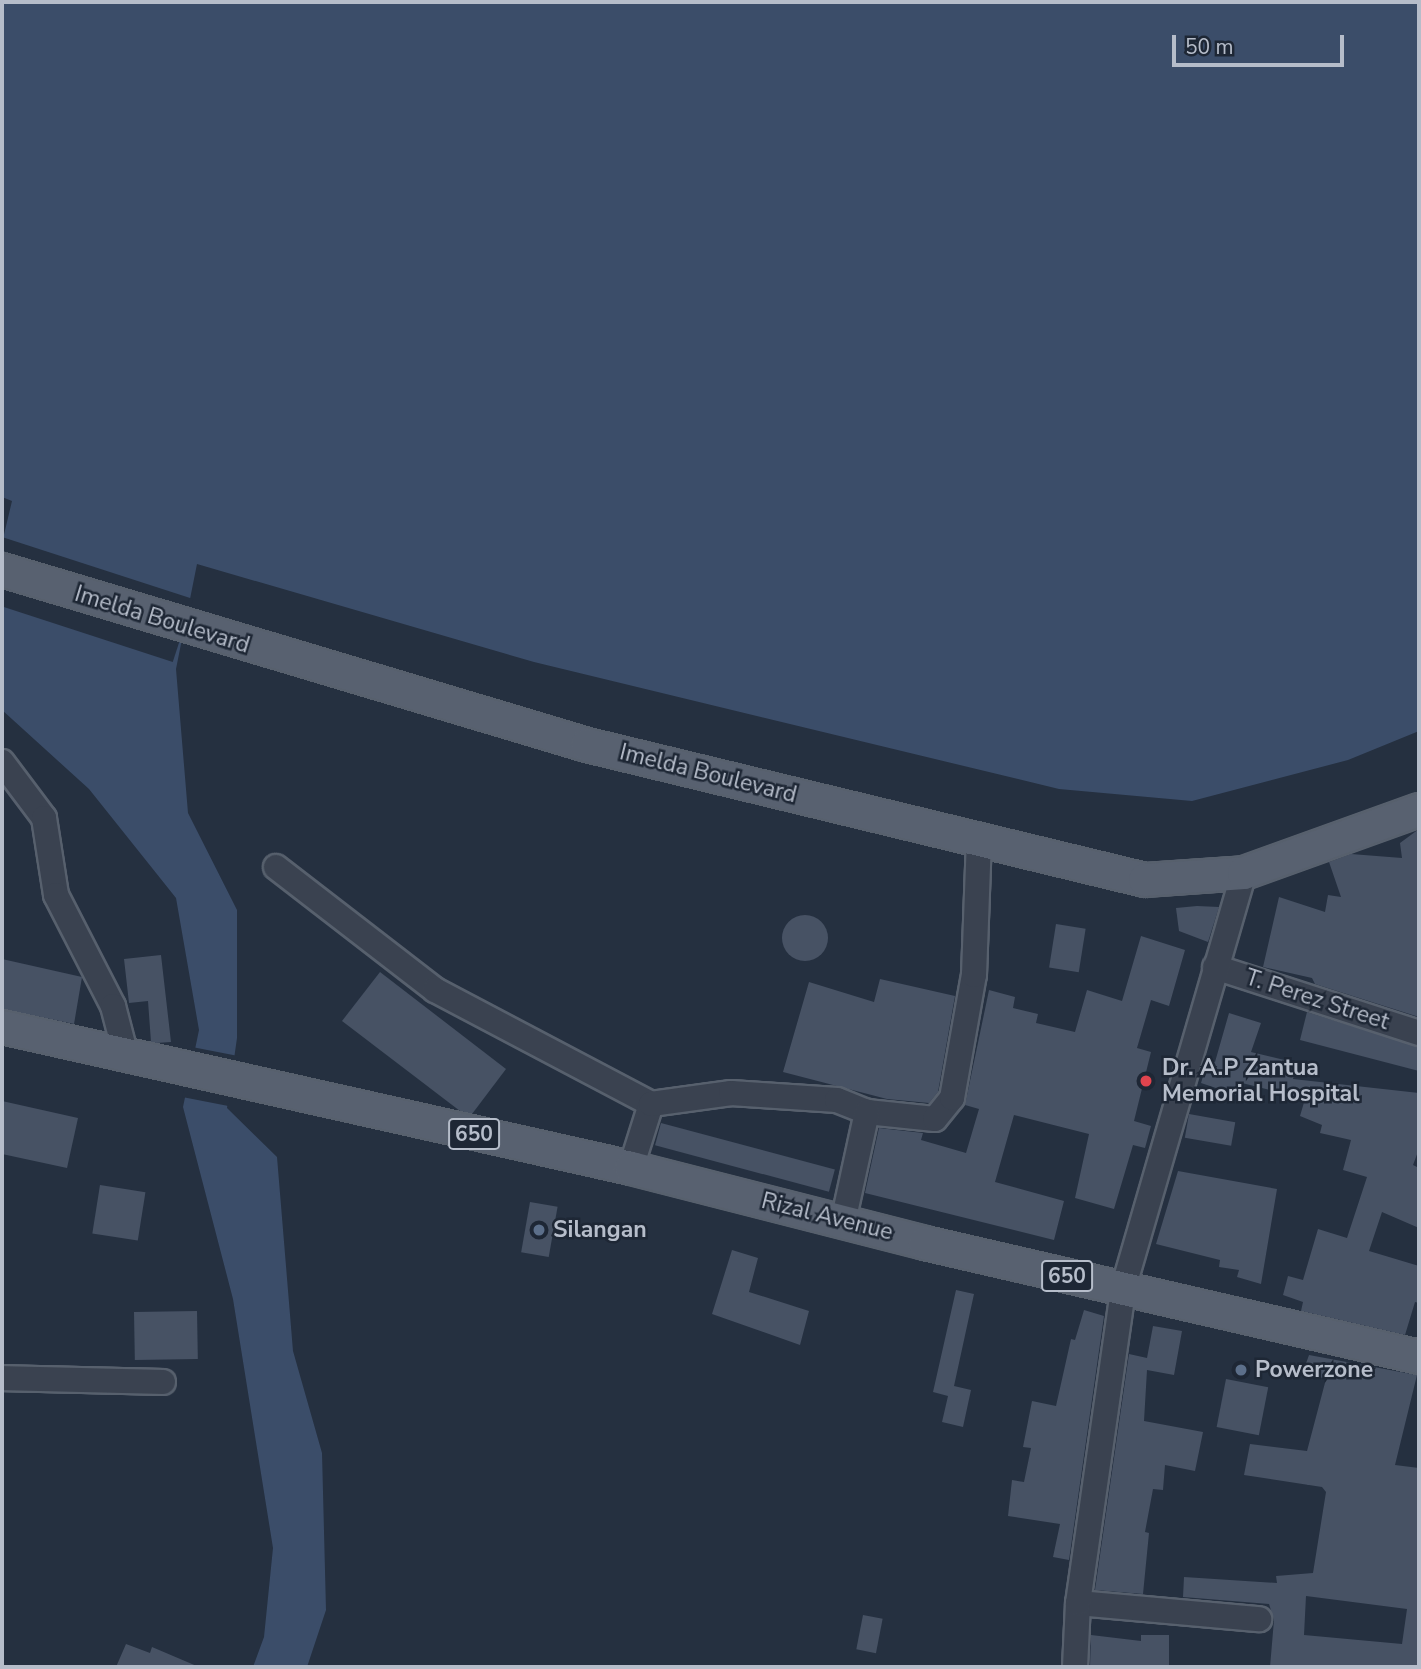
<!DOCTYPE html>
<style>
body{margin:0}
#map{position:relative;width:1421px;height:1669px;overflow:hidden;background:#253040;font-family:"Nunito Sans",sans-serif}
div>[style]{position:absolute}
.water>*{inset:0;background:#3b4d69}
.pier>*{inset:0;background:#253040;transform-origin:0 0}
.building>*{inset:0;background:#475264;transform-origin:0 0}
.round{border-radius:50%}
.roads{filter:drop-shadow(2px 0 #57606d) drop-shadow(-2px 0 #57606d) drop-shadow(0 2px #57606d) drop-shadow(0 -2px #57606d)}
.minor>*{height:24px;margin:-12px;padding:0 12px;transform-origin:12px;border-radius:12px;background:#3a4250}
.major>*{height:32px;margin:-16px;padding:0 16px;transform-origin:16px;border-radius:16px;background:#586170}
.dots>*{width:19px;height:19px;translate:-50% -50%;box-sizing:border-box;border:4px solid #1e2735;border-radius:50%}
span{translate:-50% -50%;white-space:nowrap;text-align:center;line-height:1.15;-webkit-text-stroke:5px #1e2735;paint-order:stroke}
.shield-label span{padding:2px 5px;background:#1e2735;border:2px solid;border-radius:5px;-webkit-text-stroke-width:0}
.shield-label{font-size:21px;color:#b6bdca;font-weight:700}
.street-label{font-size:23px;color:#b6bdca}
.poi-label{font-size:23px;color:#b6bdca;font-weight:700}
.left{translate:0 -50%;text-align:left}
.frame{position:absolute;inset:0;border:4px solid #b6bdca;pointer-events:none}
.scale{position:absolute;left:1172px;top:35px;width:172px;height:32px;box-sizing:border-box;border:4px solid #b6bdca;border-top:0;padding-left:9px;font-size:21px;line-height:24px;white-space:nowrap;color:#b6bdca;-webkit-text-stroke:5px #1e2735;paint-order:stroke}
</style>
<div id="map">
<div class="water">
<i style="clip-path:polygon(2px 2px,1419px 2px,1419px 731px,1348px 760px,1192px 801px,1059px 789px,534px 662px,197px 564px,176px 669px,188px 813px,237px 910px,237px 1038px,227px 1108px,277px 1157px,293px 1351px,322px 1453px,326px 1610px,307px 1667px,253px 1667px,264px 1637px,273px 1548px,233px 1299px,183px 1107px,199px 1030px,176px 898px,89px 789px,2px 710px,2px 543px,12px 501px,2px 497px)"></i>
</div>
<div class="pier">
<i style="left:2px;top:537px;width:201px;height:66px;rotate:18deg"></i>
<i style="left:192px;top:1047px;width:47px;height:51px;rotate:11deg"></i>
</div>
<div class="building">
<i style="clip-path:polygon(1419px 829px,1419px 1017px,1315px 984px,1312px 978px,1263px 967px,1279px 897px,1325px 912px,1328px 895px,1341px 897px,1329px 862px,1351px 854px,1402px 858px,1400px 843px)"></i>
<i style="clip-path:polygon(1197px 906px,1219px 907px,1208px 942px,1179px 931px,1176px 908px)"></i>
<i class="round" style="left:782px;top:915px;width:46px;height:46px"></i>
<i style="left:1056px;top:924px;width:30px;height:44px;rotate:9deg"></i>
<i style="clip-path:polygon(1141px 936px,1185px 950px,1169px 1006px,1151px 1000px,1137px 1048px,1151px 1052px,1134px 1121px,1151px 1126px,1145px 1148px,1133px 1145px,1114px 1209px,1075px 1198px,1089px 1134px,1014px 1115px,995px 1182px,1064px 1201px,1054px 1240px,865px 1193px,879px 1128px,923px 1133px,921px 1140px,966px 1153px,979px 1109px,965px 1105px,989px 990px,1015px 997px,1013px 1008px,1038px 1014px,1036px 1023px,1075px 1032px,1087px 990px,1122px 1001px)"></i>
<i style="clip-path:polygon(161px 955px,171px 1042px,156px 1043px,151px 1042px,148px 1001px,129px 1003px,124px 959px)"></i>
<i style="clip-path:polygon(2px 959px,82px 977px,74px 1024px,2px 1009px)"></i>
<i style="clip-path:polygon(380px 972px,506px 1069px,472px 1114px,460px 1111px,342px 1021px)"></i>
<i style="clip-path:polygon(880px 979px,955px 996px,938px 1092px,929px 1103px,887px 1099px,783px 1072px,809px 982px,874px 1002px)"></i>
<i style="clip-path:polygon(1307px 1012px,1419px 1047px,1419px 1071px,1300px 1040px)"></i>
<i style="clip-path:polygon(1229px 1013px,1261px 1023px,1251px 1052px,1297px 1063px,1293px 1079px,1419px 1093px,1419px 1149px,1413px 1165px,1419px 1168px,1419px 1228px,1382px 1212px,1369px 1251px,1419px 1266px,1419px 1303px,1415px 1302px,1405px 1335px,1301px 1311px,1303px 1302px,1283px 1295px,1288px 1276px,1303px 1280px,1318px 1229px,1347px 1238px,1367px 1177px,1343px 1170px,1351px 1140px,1320px 1133px,1322px 1125px,1300px 1116px,1305px 1099px,1242px 1083px,1240px 1096px,1201px 1083px,1208px 1060px,1215px 1062px)"></i>
<i style="clip-path:polygon(2px 1101px,78px 1118px,67px 1168px,2px 1154px)"></i>
<i style="left:1189px;top:1114px;width:47px;height:24px;rotate:10deg"></i>
<i style="left:661px;top:1123px;width:180px;height:23px;rotate:15deg"></i>
<i style="clip-path:polygon(1178px 1171px,1277px 1189px,1261px 1284px,1237px 1277px,1239px 1270px,1219px 1267px,1220px 1260px,1156px 1244px)"></i>
<i style="left:100px;top:1185px;width:46px;height:49px;rotate:9deg"></i>
<i style="left:530px;top:1202px;width:28px;height:51px;rotate:10deg"></i>
<i style="clip-path:polygon(732px 1250px,758px 1258px,749px 1292px,809px 1311px,800px 1345px,712px 1314px)"></i>
<i style="clip-path:polygon(956px 1290px,974px 1294px,954px 1386px,971px 1390px,963px 1427px,942px 1422px,948px 1396px,933px 1392px)"></i>
<i style="clip-path:polygon(1084px 1310px,1104px 1316px,1069px 1560px,1053px 1557px,1060px 1524px,1008px 1516px,1012px 1480px,1024px 1482px,1031px 1448px,1023px 1447px,1032px 1401px,1056px 1406px,1071px 1339px,1075px 1340px)"></i>
<i style="left:197px;top:1311px;width:48px;height:63px;rotate:89deg"></i>
<i style="clip-path:polygon(1153px 1326px,1182px 1331px,1174px 1375px,1147px 1370px,1144px 1421px,1203px 1432px,1195px 1471px,1165px 1465px,1163px 1490px,1153px 1489px,1145px 1532px,1149px 1533px,1143px 1594px,1095px 1590px,1129px 1354px,1147px 1358px)"></i>
<i style="clip-path:polygon(evenodd,1309px 1355px,1417px 1375px,1395px 1465px,1419px 1468px,1419px 1667px,1270px 1667px,1274px 1620px,1269px 1604px,1183px 1597px,1184px 1577px,1277px 1583px,1276px 1576px,1313px 1573px,1326px 1492px,1322px 1487px,1244px 1475px,1250px 1444px,1307px 1451px,1326px 1379px,1303px 1372px,1309px 1355px,1306px 1596px,1407px 1609px,1402px 1644px,1304px 1635px,1306px 1596px)"></i>
<i style="left:1226px;top:1379px;width:43px;height:49px;rotate:11deg"></i>
<i style="left:863px;top:1615px;width:20px;height:35px;rotate:11deg"></i>
<i style="clip-path:polygon(1091px 1635px,1141px 1641px,1141px 1635px,1169px 1635px,1169px 1667px,1090px 1667px)"></i>
<i style="clip-path:polygon(126px 1644px,150px 1653px,152px 1647px,199px 1667px,116px 1667px)"></i>
</div>
<div class="roads">
<div class="minor">
<i style="left:2px;top:762px;width:70px;rotate:53.1deg"></i>
<i style="left:44px;top:818px;width:78px;rotate:81.1deg"></i>
<i style="left:56px;top:895px;width:125px;rotate:62.8deg"></i>
<i style="left:113px;top:1006px;width:48px;rotate:75.4deg"></i>
<i style="left:276px;top:867px;width:201px;rotate:37.7deg"></i>
<i style="left:435px;top:990px;width:244px;rotate:27.8deg"></i>
<i style="left:651px;top:1104px;width:67px;rotate:107.4deg"></i>
<i style="left:1215px;top:967px;width:214px;rotate:17.9deg"></i>
<i style="left:651px;top:1104px;width:81px;rotate:-7.8deg"></i>
<i style="left:731px;top:1093px;width:106px;rotate:3.8deg"></i>
<i style="left:837px;top:1100px;width:32px;rotate:22deg"></i>
<i style="left:867px;top:1112px;width:68px;rotate:5.9deg"></i>
<i style="left:935px;top:1119px;width:27px;rotate:-51deg"></i>
<i style="left:952px;top:1098px;width:125px;rotate:-79.9deg"></i>
<i style="left:974px;top:975px;width:135px;rotate:-87.9deg"></i>
<i style="left:843px;top:1222px;width:113px;rotate:-77.7deg"></i>
<i style="left:2px;top:1378px;width:161px;rotate:1.4deg"></i>
<i style="left:1078px;top:1603px;width:182px;rotate:5.1deg"></i>
<i style="left:1075px;top:1667px;width:64px;rotate:-87.3deg"></i>
<i style="left:1078px;top:1603px;width:317px;rotate:-81.8deg"></i>
<i style="left:1123px;top:1289px;width:433px;rotate:-73.8deg"></i>
</div>
<div class="major">
<i style="left:2px;top:570px;width:611px;rotate:16.65deg"></i>
<i style="left:587px;top:745px;width:574px;rotate:13.6deg"></i>
<i style="left:1145px;top:880px;width:99px;rotate:-4deg"></i>
<i style="left:1244px;top:873px;width:186px;rotate:-19.8deg"></i>
<i style="left:2px;top:1027px;width:645px;rotate:12.63deg"></i>
<i style="left:631px;top:1168px;width:303px;rotate:14.3deg"></i>
<i style="left:925px;top:1243px;width:507px;rotate:12.99deg"></i>
</div>
</div>
<div class="dots">
<i style="left:1146px;top:1081px;background:#e0444e"></i>
<i style="left:539px;top:1230px;background:#5c6f8a"></i>
<i style="left:1241px;top:1370px;background:#5c6f8a"></i>
</div>
<div class="shield-label">
<span style="left:474px;top:1134px">650</span>
<span style="left:1067px;top:1276px">650</span>
</div>
<div class="street-label">
<span style="left:162px;top:620px;rotate:17deg">Imelda Boulevard</span>
<span style="left:708px;top:774px;rotate:14deg">Imelda Boulevard</span>
<span style="left:1317px;top:1000px;rotate:18deg">T. Perez Street</span>
<span style="left:827px;top:1217px;rotate:14deg">Rizal Avenue</span>
</div>
<div class="poi-label">
<span class="left" style="left:1162px;top:1081px">Dr. A.P Zantua<br>Memorial Hospital</span>
<span class="left" style="left:553px;top:1230px">Silangan</span>
<span class="left" style="left:1255px;top:1370px">Powerzone</span>
</div>
<div class="frame"></div>
<div class="scale">50 m</div>
</div>
